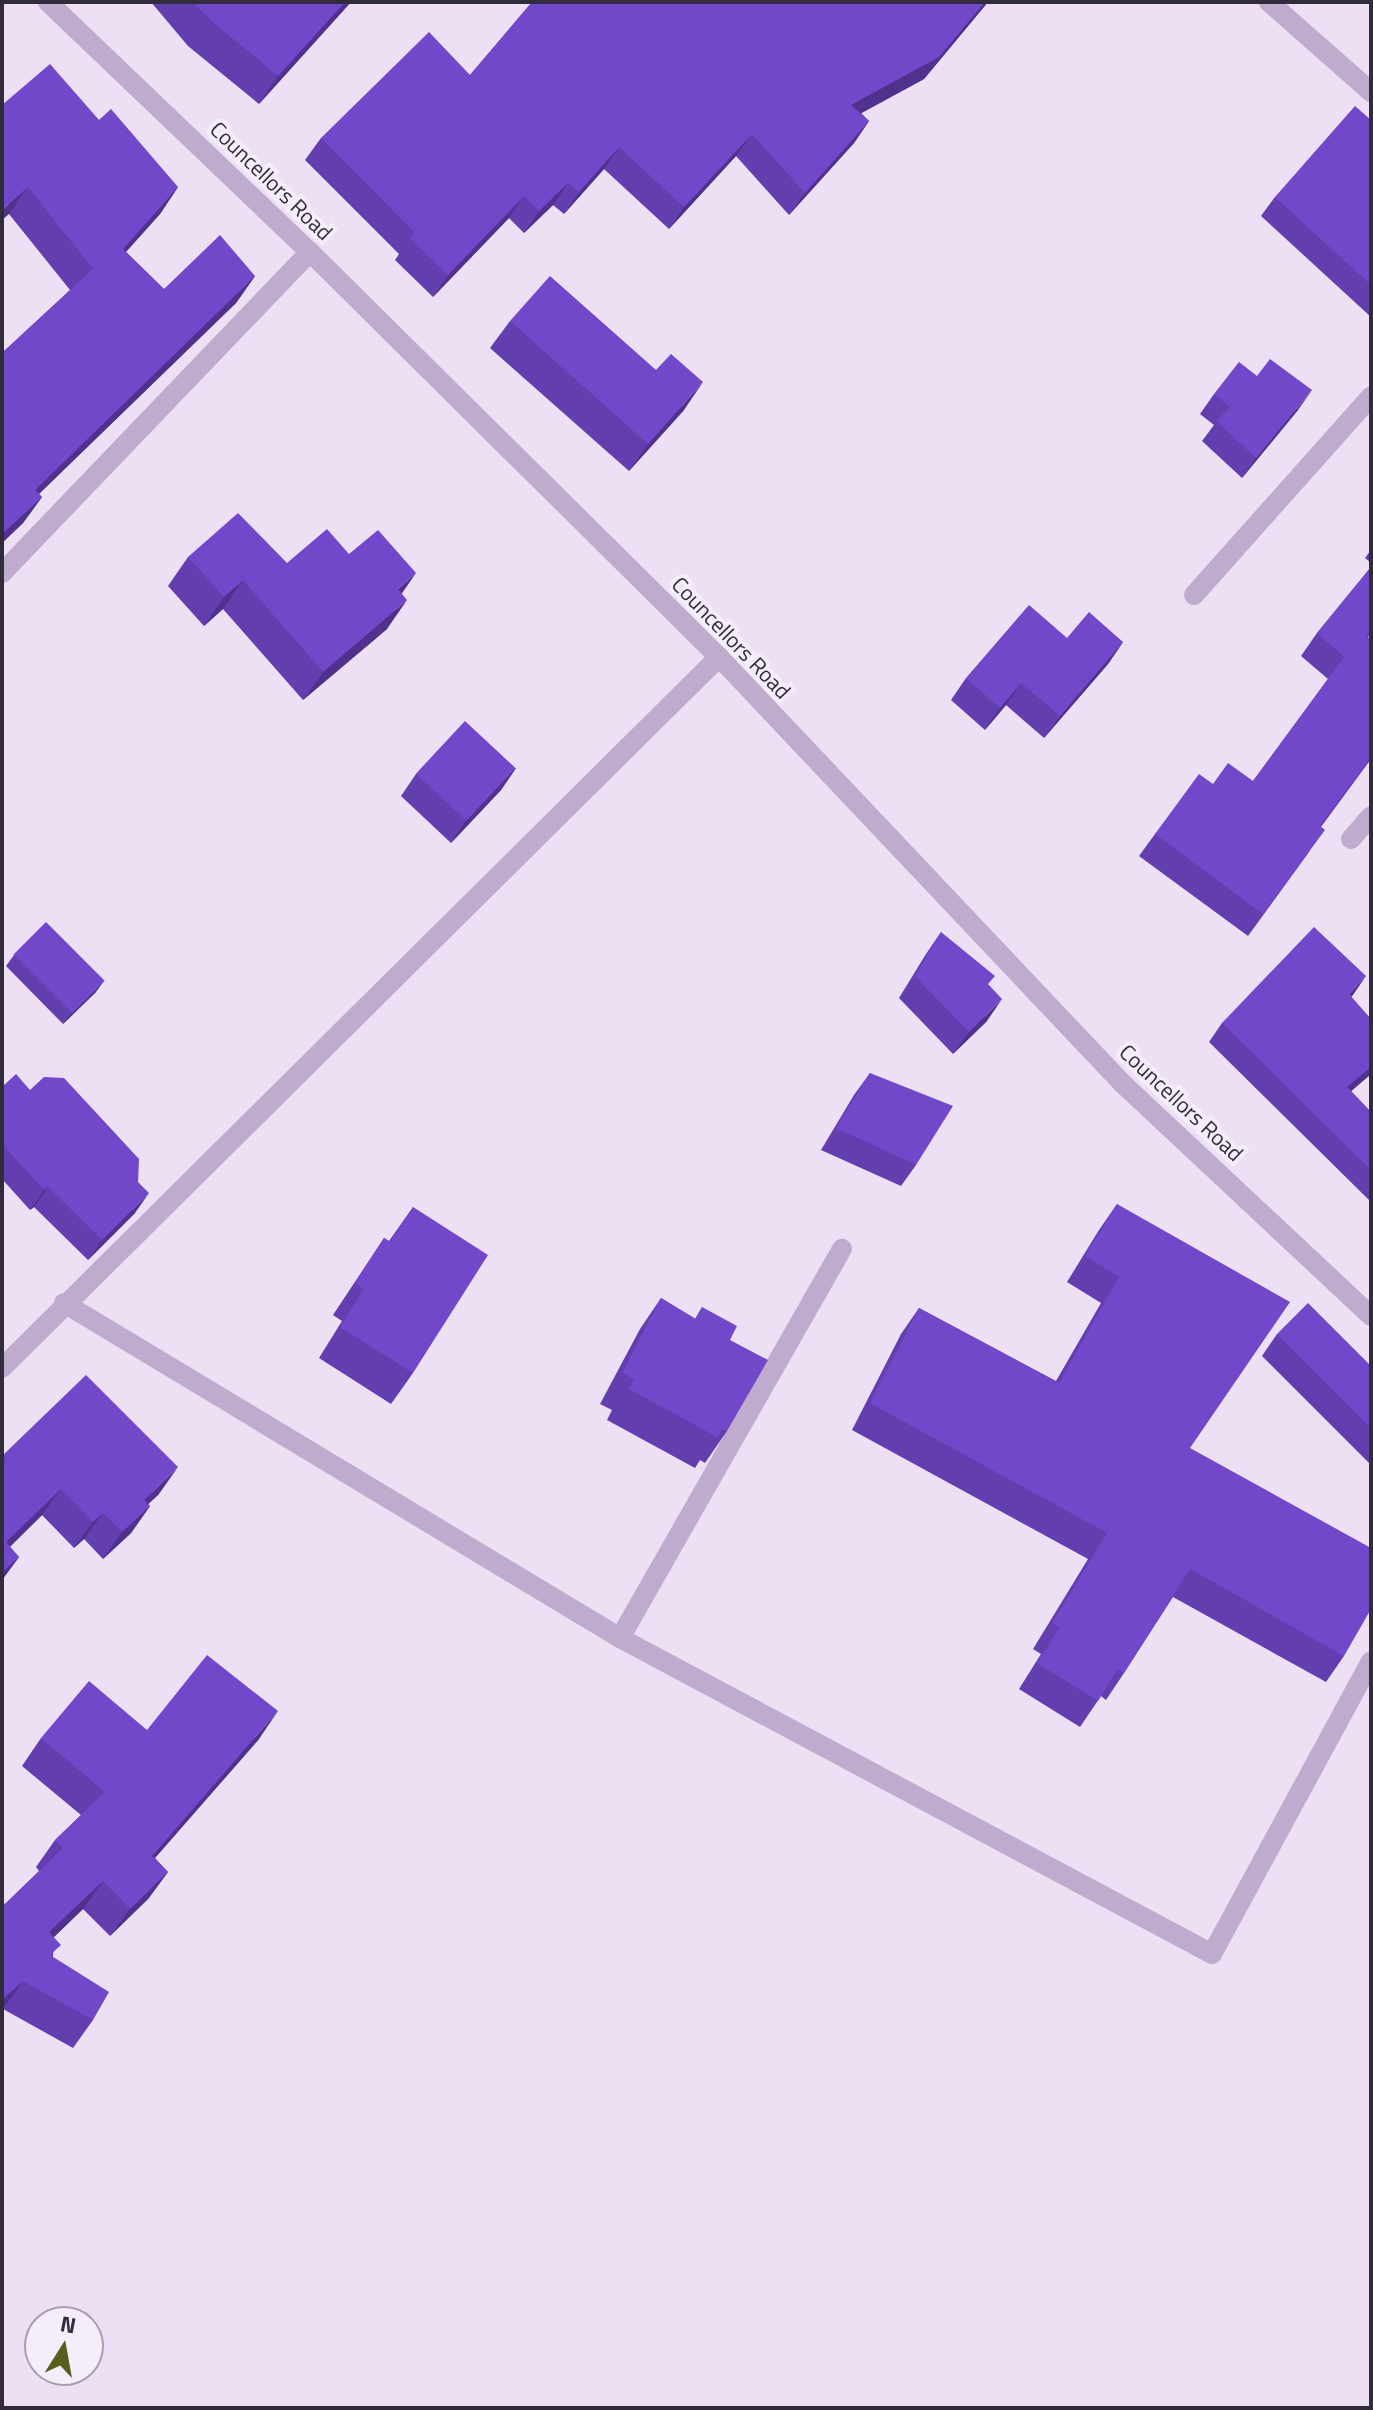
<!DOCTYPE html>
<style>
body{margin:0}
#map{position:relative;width:1373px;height:2410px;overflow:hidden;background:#ede0f4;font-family:"Titillium Web",sans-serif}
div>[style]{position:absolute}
.minor>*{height:20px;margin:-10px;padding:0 10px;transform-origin:10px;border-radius:10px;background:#beabce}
.wall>*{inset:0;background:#623eaf}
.shaded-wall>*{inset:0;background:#50328e}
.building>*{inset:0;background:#7248cb;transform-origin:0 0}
span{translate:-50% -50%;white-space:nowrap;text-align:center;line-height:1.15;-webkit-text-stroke:8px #f6edfb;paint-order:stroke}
.street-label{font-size:22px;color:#312b3b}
.frame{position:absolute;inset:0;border:4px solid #312b3b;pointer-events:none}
.north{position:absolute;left:24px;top:2306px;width:80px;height:80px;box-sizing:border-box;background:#f6edfb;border:2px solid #a79fae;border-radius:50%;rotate:11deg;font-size:22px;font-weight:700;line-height:32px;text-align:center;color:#312b3b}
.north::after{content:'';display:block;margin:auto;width:28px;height:36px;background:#565f1e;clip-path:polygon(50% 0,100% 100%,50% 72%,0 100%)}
</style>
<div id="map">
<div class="minor">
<i style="left:48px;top:2px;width:362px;rotate:43.7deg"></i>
<i style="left:310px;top:252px;width:576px;rotate:44.72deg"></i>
<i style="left:719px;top:657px;width:586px;rotate:46.59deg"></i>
<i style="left:1122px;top:1083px;width:341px;rotate:43.1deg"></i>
<i style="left:1269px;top:2px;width:136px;rotate:41.4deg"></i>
<i style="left:2px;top:573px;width:445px;rotate:-46.2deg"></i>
<i style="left:1194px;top:595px;width:266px;rotate:-48.3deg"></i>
<i style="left:1351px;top:839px;width:30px;rotate:-49deg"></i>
<i style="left:64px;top:1303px;width:649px;rotate:31.07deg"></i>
<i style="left:620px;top:1638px;width:671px;rotate:28.09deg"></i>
<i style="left:1212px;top:1954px;width:333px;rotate:-61.5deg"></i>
<i style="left:2px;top:1368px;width:1010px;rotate:-44.76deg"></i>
<i style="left:620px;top:1638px;width:448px;rotate:-60.3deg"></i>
</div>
<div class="wall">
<i style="clip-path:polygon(151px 2px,351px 2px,259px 104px,188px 46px)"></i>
<i style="clip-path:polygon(532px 2px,988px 2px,924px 79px,861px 113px,869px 121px,854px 143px,789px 215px,736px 156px,669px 229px,604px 169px,564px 214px,553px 205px,524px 233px,509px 218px,433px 297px,395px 260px,399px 254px,305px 160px,321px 138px,470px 75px)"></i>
<i style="clip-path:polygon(2px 105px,99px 120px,178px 187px,160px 214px,126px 252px,164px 289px,255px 276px,236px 303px,39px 494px,42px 497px,23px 523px,2px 543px,2px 353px,70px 290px,9px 214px)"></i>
<i style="clip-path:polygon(1371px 120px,1371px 317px,1261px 216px,1275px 197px)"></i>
<i style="clip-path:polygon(510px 321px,656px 370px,684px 410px,629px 471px,490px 348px)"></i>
<i style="clip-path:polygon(1214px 394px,1298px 410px,1242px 478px,1202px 441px,1214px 425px,1200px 414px)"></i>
<i style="clip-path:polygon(1371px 550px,1371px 563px,1365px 558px)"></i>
<i style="clip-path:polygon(349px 554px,402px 594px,387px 629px,303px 700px,223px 609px,204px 626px,168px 586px,188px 557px,287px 563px)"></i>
<i style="clip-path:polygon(1371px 567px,1371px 633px,1368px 637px,1371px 640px,1371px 759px,1321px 827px,1309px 852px,1248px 936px,1139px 856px,1155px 834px,1213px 784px,1253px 781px,1328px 679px,1301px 656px,1317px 633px)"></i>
<i style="clip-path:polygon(1067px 638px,1123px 642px,1108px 664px,1044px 738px,1006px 705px,985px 730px,951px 700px,966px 678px)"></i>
<i style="clip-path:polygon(516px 768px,501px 790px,451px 843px,401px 796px,416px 774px)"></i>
<i style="clip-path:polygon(941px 932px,987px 1021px,953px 1054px,899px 998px,926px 954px)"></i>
<i style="clip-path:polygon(14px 955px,96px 992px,63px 1024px,6px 966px)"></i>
<i style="clip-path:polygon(1351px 996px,1371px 1074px,1351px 1091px,1371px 1112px,1371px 1202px,1209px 1042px,1222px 1023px)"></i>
<i style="clip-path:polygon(870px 1073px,916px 1165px,901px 1186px,821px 1150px,854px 1095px)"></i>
<i style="clip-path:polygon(2px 1087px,135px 1213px,88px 1260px,34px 1207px,30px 1210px,2px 1179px)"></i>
<i style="clip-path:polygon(1117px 1204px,1190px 1448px,1344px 1656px,1326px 1682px,1173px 1597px,1124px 1673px,1106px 1700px,1101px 1696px,1080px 1727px,1019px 1689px,1041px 1654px,1033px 1649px,1088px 1559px,852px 1430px,901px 1334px,919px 1308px,1056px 1381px,1101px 1303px,1067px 1282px,1099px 1230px)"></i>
<i style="clip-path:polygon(413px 1207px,413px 1373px,391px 1404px,319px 1358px,342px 1321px,333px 1315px,384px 1238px,389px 1241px)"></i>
<i style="clip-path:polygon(661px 1298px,695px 1319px,702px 1307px,730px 1340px,727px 1431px,705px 1463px,700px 1460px,695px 1468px,607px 1420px,612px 1410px,600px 1404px,640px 1329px)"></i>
<i style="clip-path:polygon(1277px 1334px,1371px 1366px,1371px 1465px,1262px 1356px)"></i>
<i style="clip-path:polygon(2px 1456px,159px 1494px,148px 1504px,150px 1506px,131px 1533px,103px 1559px,84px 1539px,74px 1548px,42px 1515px,10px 1547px,19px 1557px,2px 1580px)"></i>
<i style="clip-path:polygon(147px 1730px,259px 1739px,155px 1858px,168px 1872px,148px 1899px,110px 1936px,83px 1909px,54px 1937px,53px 1957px,93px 2020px,73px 2048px,3px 2009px,5px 1904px,39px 1871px,36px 1867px,55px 1840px,81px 1815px,22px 1766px,41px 1738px)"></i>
</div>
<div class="shaded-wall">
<i style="clip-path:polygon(345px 2px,351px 2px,259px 104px,278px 76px)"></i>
<i style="clip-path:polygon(985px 2px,988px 2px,924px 79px,836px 127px,851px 105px)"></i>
<i style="clip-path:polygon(869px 121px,854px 143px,789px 215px,805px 193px)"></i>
<i style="clip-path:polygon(752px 134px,736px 156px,669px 229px,684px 207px)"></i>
<i style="clip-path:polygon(619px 147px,604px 169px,564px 214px,579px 192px)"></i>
<i style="clip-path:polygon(568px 183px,553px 205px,524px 233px,539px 211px)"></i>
<i style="clip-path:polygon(28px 187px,9px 214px,2px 220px,2px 210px)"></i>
<i style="clip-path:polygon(178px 187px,160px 214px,104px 276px,123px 249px)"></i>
<i style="clip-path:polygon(524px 196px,509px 218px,433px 297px,448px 275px)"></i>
<i style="clip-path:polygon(255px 276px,236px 303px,16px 516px,35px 490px)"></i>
<i style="clip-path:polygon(703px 382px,684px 410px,629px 471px,648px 444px)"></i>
<i style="clip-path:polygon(1312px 390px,1298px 410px,1242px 478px,1256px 458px)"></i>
<i style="clip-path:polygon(42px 497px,23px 523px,2px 543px,2px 534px)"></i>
<i style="clip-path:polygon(416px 573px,396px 602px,398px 589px)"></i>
<i style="clip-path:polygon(243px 580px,223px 609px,204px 626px,224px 597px)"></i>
<i style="clip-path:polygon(407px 600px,387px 629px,303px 700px,323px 672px)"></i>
<i style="clip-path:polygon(1123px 642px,1108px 664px,1044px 738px,1060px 716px)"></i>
<i style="clip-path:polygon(1021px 683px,1006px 705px,985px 730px,1000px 708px)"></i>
<i style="clip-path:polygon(516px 768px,501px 790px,451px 843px,466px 821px)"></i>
<i style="clip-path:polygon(1366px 976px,1353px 995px,1336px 1012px,1349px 994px)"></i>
<i style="clip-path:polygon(104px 981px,96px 992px,63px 1024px,71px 1013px)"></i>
<i style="clip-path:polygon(1002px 999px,987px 1021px,953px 1054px,969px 1032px)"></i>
<i style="clip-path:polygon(1371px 1067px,1371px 1074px,1334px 1106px,1347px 1087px)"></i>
<i style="clip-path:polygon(48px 1187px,34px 1207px,30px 1210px,44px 1190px)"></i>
<i style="clip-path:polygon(149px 1193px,135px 1213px,88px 1260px,102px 1240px)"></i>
<i style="clip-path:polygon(178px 1467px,159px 1494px,125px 1526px,144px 1500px)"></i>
<i style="clip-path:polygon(61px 1489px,42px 1515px,2px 1554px,6px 1542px)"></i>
<i style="clip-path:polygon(150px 1506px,131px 1533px,103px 1559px,122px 1532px)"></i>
<i style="clip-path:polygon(103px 1513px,84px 1539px,74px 1548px,93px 1522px)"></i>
<i style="clip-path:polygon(19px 1557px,2px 1580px,2px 1572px)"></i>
<i style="clip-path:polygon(278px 1711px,259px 1739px,133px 1883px,152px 1856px)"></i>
<i style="clip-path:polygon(168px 1872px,148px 1899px,110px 1936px,130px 1909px)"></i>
<i style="clip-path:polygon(103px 1881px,83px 1909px,30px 1960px,49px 1932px)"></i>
<i style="clip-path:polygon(23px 1981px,2px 2010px,2px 2000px)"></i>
</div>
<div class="building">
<i style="clip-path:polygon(193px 2px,345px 2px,278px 76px,208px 18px)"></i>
<i style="clip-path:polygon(532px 2px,985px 2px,939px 57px,851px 105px,869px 121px,805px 193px,752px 134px,684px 207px,619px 147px,579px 192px,568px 183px,539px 211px,524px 196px,448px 275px,410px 238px,415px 233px,321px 138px,429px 32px,470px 75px)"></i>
<i style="clip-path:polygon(50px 64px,99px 120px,111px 109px,178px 187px,123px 249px,164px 289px,220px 235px,255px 276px,35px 490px,42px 497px,2px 534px,2px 353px,93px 269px,28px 187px,2px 210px,2px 105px)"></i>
<i style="clip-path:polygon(1355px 106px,1371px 120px,1371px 285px,1275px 197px)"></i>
<i style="clip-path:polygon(550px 276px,656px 370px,671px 354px,703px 382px,648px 444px,510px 321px)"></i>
<i style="clip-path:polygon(1270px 359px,1312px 390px,1256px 458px,1216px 421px,1230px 407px,1214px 394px,1239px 362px,1257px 376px)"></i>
<i style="clip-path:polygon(238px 513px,287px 563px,327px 529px,349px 554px,378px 530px,416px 573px,398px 589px,407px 600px,323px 672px,243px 580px,224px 597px,188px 557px)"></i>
<i style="clip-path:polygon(1371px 567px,1371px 630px,1366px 636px,1371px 640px,1371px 757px,1320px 826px,1325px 830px,1263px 914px,1155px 834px,1199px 774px,1213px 784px,1228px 763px,1253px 781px,1344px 657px,1317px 633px)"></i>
<i style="clip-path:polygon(1029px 605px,1067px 638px,1089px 612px,1123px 642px,1060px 716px,1021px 683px,1000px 708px,966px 678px)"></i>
<i style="left:465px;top:721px;width:69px;height:72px;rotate:43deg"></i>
<i style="left:46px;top:922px;width:83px;height:46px;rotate:45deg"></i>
<i style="clip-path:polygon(1314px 927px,1366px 976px,1349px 994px,1371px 1019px,1371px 1067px,1347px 1087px,1371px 1112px,1371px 1170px,1222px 1023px)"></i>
<i style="clip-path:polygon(941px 932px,995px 976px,988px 984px,1002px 999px,969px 1032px,915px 976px)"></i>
<i style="clip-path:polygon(870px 1073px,953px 1106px,916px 1165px,836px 1128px)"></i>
<i style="clip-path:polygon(16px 1074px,30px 1090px,44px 1077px,64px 1078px,139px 1159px,138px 1182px,149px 1193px,102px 1240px,48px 1187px,44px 1190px,2px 1144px,2px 1087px)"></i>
<i style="clip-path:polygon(1117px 1204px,1290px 1302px,1190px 1448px,1371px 1548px,1371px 1609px,1344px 1656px,1190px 1569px,1124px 1673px,1118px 1669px,1098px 1701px,1037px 1663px,1059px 1628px,1052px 1623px,1107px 1533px,870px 1403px,919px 1308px,1059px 1383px,1119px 1277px,1085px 1256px)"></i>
<i style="clip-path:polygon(413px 1207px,488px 1255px,413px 1373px,340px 1327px,364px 1289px,355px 1283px,384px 1238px,390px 1242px)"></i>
<i style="clip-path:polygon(661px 1298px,696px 1319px,702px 1307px,737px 1326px,730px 1340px,768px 1360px,727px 1431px,722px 1429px,717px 1437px,629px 1389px,634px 1379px,622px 1373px)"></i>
<i style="clip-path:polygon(1308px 1303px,1371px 1366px,1371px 1428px,1277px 1334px)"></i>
<i style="clip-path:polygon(86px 1375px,178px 1467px,144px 1500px,150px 1506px,122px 1532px,103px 1513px,93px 1522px,61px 1489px,6px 1542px,19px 1557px,2px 1572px,2px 1464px,6px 1460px,2px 1456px)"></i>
<i style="clip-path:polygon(207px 1655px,278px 1711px,152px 1856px,168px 1872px,130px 1909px,103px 1881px,49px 1932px,61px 1945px,50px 1955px,109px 1992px,93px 2020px,23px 1981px,2px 2000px,2px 1902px,5px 1904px,63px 1848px,55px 1840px,105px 1792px,41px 1738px,89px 1681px,147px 1730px)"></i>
</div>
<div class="street-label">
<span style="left:271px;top:181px;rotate:44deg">Councellors Road</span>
<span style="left:731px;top:638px;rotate:46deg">Councellors Road</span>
<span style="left:1181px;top:1103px;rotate:43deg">Councellors Road</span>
</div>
<div class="frame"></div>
<div class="north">N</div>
</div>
